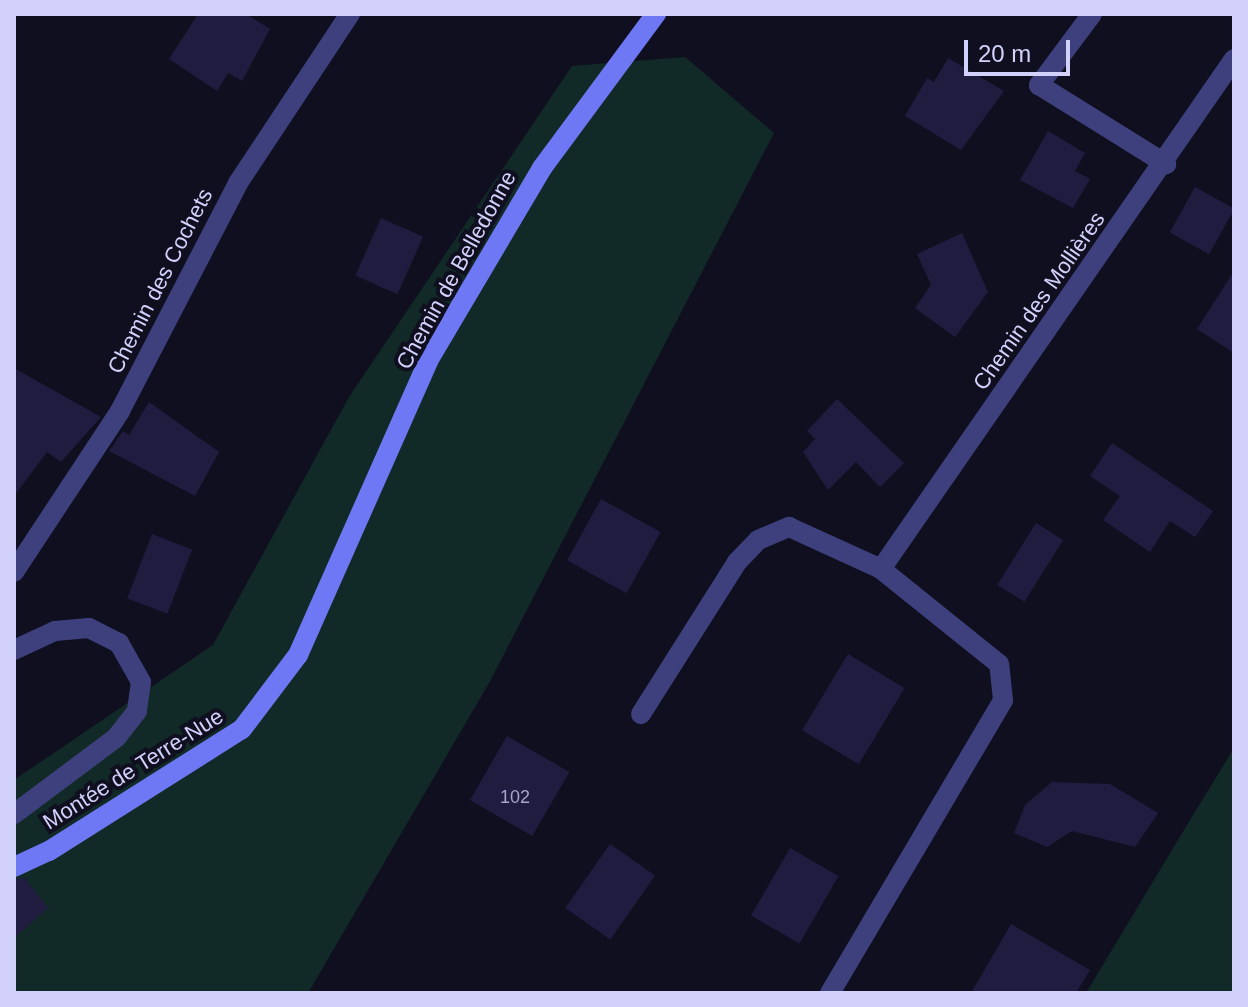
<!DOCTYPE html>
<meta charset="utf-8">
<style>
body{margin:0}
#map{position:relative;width:1248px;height:1007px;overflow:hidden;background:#100f20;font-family:Helvetica,sans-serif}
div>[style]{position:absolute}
.green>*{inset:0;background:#122a27}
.building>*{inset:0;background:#201c40;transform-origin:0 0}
.minor>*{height:20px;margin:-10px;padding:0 10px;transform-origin:10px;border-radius:10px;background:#3d407c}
.secondary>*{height:20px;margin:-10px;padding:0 10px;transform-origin:10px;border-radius:10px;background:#6f78f4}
span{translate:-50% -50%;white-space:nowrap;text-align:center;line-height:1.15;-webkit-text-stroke:8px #100f20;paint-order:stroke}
.number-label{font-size:18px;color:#a6a4cd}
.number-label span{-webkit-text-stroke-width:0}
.street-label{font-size:22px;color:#d2d1fc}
.frame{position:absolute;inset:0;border:16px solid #d2d1fc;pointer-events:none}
.scale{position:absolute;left:964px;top:40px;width:106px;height:36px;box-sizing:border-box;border:4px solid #d2d1fc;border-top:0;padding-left:10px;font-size:24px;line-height:28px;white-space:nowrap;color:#d2d1fc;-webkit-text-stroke:6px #100f20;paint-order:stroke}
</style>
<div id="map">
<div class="green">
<i style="clip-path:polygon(685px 57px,774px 133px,489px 683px,308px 993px,14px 993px,14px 780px,213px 645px,349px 397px,572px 66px)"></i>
<i style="clip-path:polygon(1234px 748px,1234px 993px,1086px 993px,1184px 830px)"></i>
</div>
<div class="building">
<i style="clip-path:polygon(198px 14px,246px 14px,270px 29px,242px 81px,228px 73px,217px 91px,169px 59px)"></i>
<i style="clip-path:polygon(948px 58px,1004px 91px,961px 150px,905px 116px,927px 78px,934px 82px)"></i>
<i style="clip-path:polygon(1048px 131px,1085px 153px,1075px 171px,1090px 179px,1073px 208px,1020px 180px)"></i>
<i style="left:1195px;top:187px;width:45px;height:52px;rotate:29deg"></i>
<i style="left:381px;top:218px;width:46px;height:63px;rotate:24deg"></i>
<i style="clip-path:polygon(962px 233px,988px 292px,955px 337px,915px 308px,931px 285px,917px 254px)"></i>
<i style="clip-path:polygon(1234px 271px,1234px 353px,1197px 329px)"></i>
<i style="clip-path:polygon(14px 368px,101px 417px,61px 462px,47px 452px,14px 496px)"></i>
<i style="clip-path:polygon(837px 399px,904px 463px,880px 487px,856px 462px,828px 490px,803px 452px,815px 439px,807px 431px)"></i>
<i style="clip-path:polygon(149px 402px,219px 452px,195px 496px,109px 451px,123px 431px,129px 435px)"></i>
<i style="clip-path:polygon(1112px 443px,1213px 511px,1195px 537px,1170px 521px,1150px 552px,1103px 520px,1120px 496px,1090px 476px)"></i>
<i style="left:601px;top:499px;width:68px;height:70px;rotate:29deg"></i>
<i style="left:1036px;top:523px;width:32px;height:73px;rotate:32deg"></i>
<i style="left:152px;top:534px;width:43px;height:69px;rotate:21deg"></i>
<i style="left:848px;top:654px;width:66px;height:89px;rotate:31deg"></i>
<i style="left:507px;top:736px;width:72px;height:74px;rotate:30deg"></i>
<i style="clip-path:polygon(1052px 782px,1110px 784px,1158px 813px,1135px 847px,1072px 831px,1047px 847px,1014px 833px,1025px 805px)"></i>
<i style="left:610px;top:844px;width:55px;height:78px;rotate:35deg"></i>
<i style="left:790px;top:848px;width:56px;height:78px;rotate:30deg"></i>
<i style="clip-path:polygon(24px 877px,48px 908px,14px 938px,14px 880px)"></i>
<i style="clip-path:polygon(1011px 924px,1090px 970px,1076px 993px,971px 993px)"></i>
</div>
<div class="minor">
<i style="left:1092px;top:14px;width:89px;rotate:126.7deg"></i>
<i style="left:1039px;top:85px;width:150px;rotate:31.9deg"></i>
<i style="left:14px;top:572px;width:193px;rotate:-56.6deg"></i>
<i style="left:120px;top:411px;width:257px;rotate:-62.6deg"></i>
<i style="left:238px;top:183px;width:203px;rotate:-56.5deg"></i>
<i style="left:14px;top:650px;width:45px;rotate:-24.9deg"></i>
<i style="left:55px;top:631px;width:34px;rotate:-5deg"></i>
<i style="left:89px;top:628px;width:34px;rotate:27deg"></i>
<i style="left:119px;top:643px;width:45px;rotate:60.6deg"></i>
<i style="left:141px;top:682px;width:29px;rotate:98deg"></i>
<i style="left:137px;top:711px;width:33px;rotate:128deg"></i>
<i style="left:117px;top:737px;width:129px;rotate:143.2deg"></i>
<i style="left:641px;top:714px;width:180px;rotate:-57.7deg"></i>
<i style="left:737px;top:562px;width:30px;rotate:-46deg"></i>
<i style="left:758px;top:540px;width:34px;rotate:-23deg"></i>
<i style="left:789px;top:527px;width:101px;rotate:24.5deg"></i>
<i style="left:830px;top:993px;width:340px;rotate:-59.4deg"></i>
<i style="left:1003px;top:700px;width:36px;rotate:-96deg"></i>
<i style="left:999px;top:664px;width:151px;rotate:-141.2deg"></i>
<i style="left:881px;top:569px;width:620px;rotate:-55.31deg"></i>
</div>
<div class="secondary">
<i style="left:14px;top:867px;width:38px;rotate:-25deg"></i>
<i style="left:49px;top:851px;width:228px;rotate:-32.3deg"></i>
<i style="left:242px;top:729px;width:93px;rotate:-52.9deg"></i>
<i style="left:298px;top:655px;width:321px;rotate:-66.1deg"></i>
<i style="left:428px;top:361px;width:224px;rotate:-59.4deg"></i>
<i style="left:542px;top:168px;width:192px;rotate:-53.5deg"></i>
</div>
<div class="number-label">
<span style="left:515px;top:797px">102</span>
</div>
<div class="street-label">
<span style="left:456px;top:270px;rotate:-61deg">Chemin de Belledonne</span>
<span style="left:160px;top:281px;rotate:-63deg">Chemin des Cochets</span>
<span style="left:1039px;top:301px;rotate:-55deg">Chemin des Mollières</span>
<span style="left:133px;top:769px;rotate:-32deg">Montée de Terre-Nue</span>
</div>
<div class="frame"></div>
<div class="scale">20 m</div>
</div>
